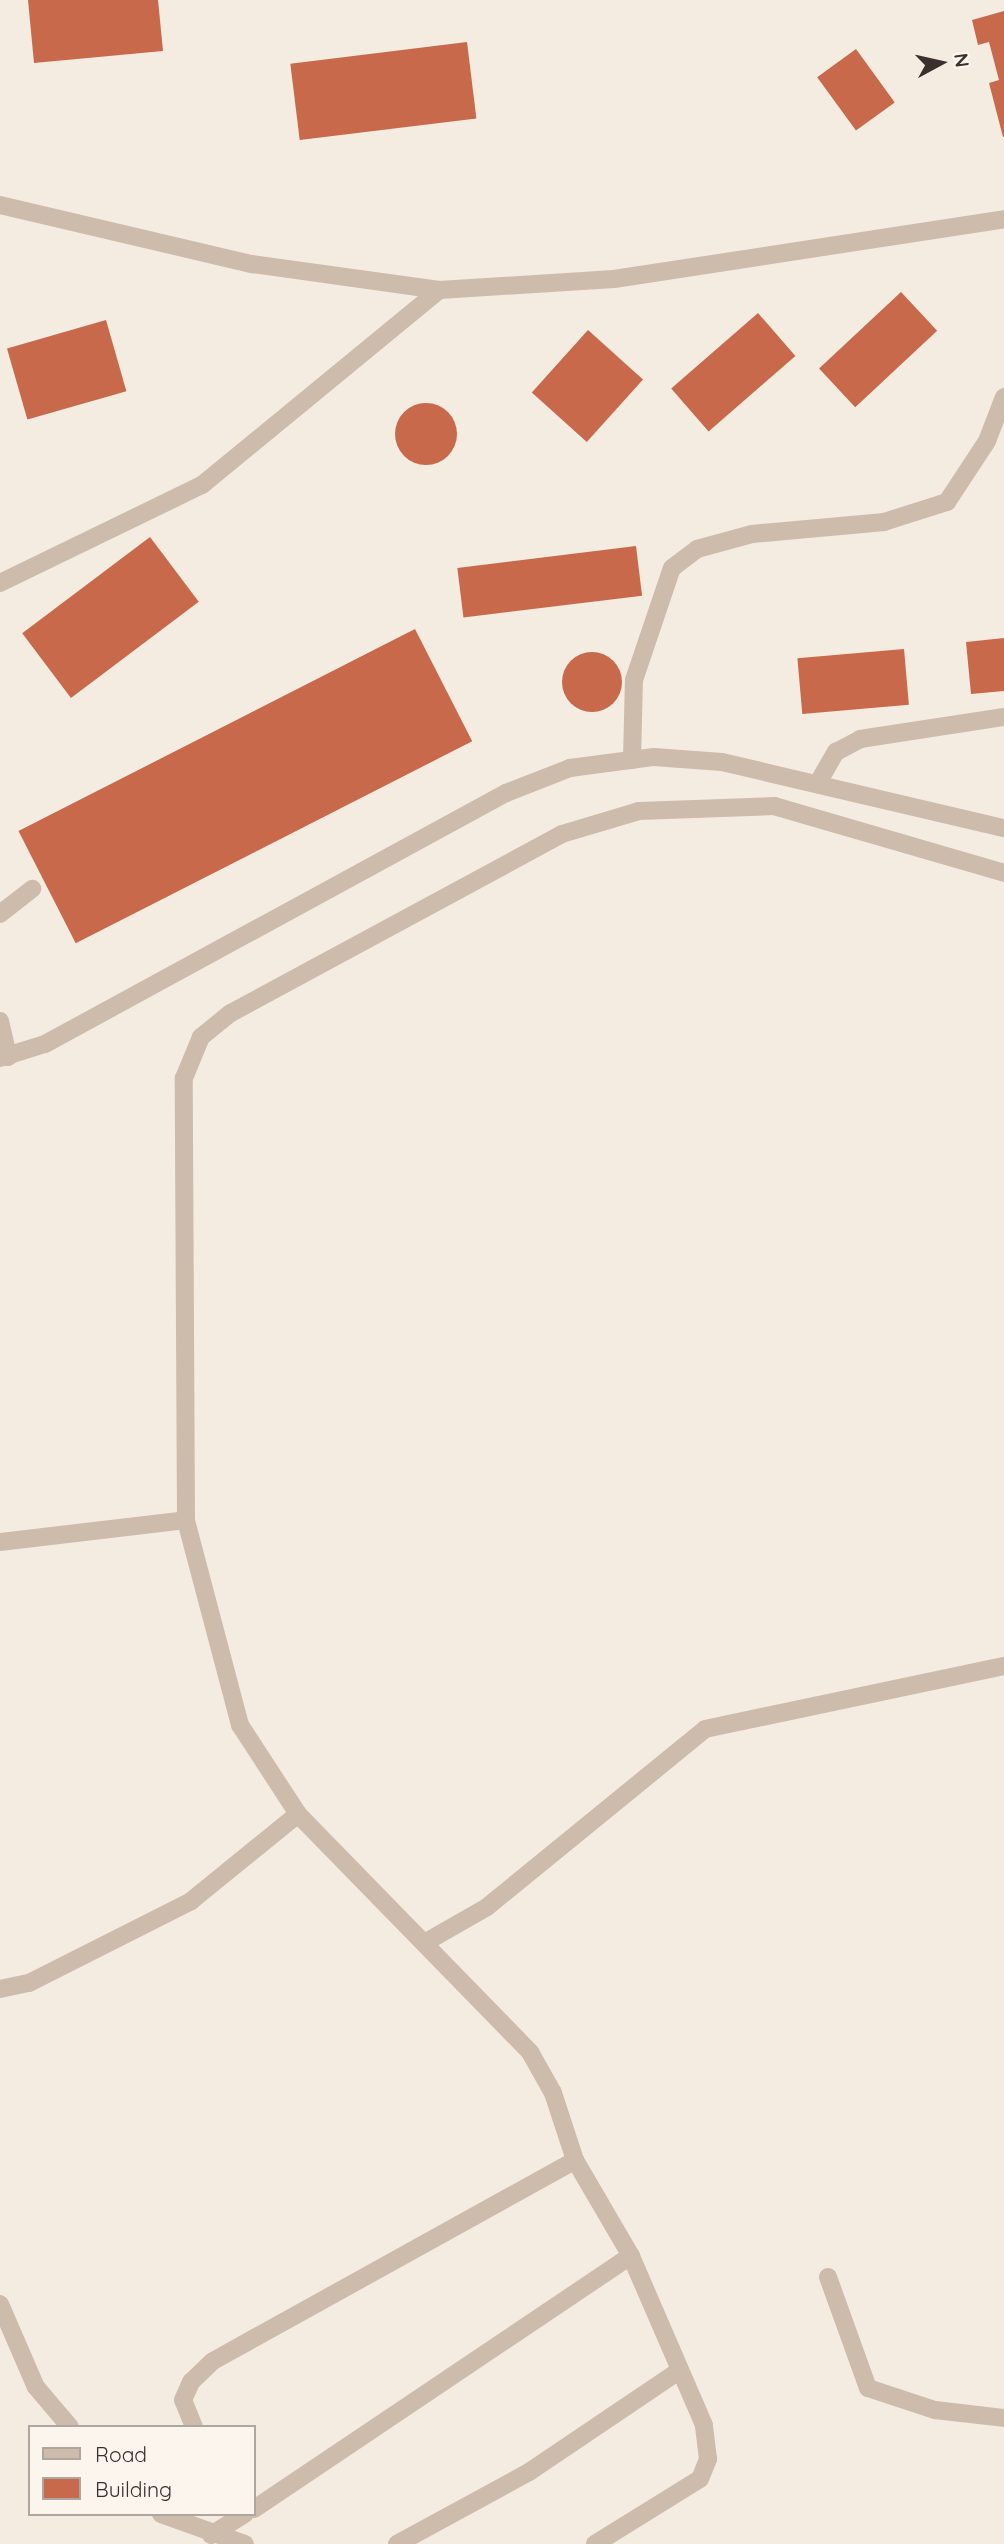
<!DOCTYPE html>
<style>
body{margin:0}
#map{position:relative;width:1004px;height:2544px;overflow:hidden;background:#f4ebe1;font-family:Quicksand,sans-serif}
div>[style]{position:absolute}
.building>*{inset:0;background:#c8694b;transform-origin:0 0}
.round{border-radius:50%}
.minor>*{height:18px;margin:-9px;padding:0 9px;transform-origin:9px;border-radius:9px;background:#cdbbac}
span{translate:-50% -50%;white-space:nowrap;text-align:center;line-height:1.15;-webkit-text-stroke:5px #fbf5ee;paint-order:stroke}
.legend{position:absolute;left:28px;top:2425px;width:228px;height:91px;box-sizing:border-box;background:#fbf5ee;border:2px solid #aea6a0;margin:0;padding:9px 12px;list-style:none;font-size:21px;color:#3b302b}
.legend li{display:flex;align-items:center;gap:14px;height:35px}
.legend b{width:35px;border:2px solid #aea6a0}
.north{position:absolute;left:906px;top:28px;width:70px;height:70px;-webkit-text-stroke:5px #fbf5ee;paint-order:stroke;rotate:82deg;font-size:19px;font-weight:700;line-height:28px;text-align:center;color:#3b302b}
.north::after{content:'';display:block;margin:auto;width:24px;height:32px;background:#3b302b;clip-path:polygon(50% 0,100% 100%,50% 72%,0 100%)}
</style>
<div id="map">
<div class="building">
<i style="clip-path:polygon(28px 0,158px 0,163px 51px,34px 63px)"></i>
<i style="clip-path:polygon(1004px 11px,1004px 137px,1003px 137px,989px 83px,999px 80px,989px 42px,978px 45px,972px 20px)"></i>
<i style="left:467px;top:42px;width:77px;height:178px;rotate:83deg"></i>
<i style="left:856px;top:49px;width:66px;height:48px;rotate:54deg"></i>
<i style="left:901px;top:292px;width:53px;height:112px;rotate:47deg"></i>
<i style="left:758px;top:313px;width:57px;height:115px;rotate:49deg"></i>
<i style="left:106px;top:320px;width:74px;height:103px;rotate:74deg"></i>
<i style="left:588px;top:330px;width:74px;height:84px;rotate:42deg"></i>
<i class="round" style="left:395px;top:403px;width:62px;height:62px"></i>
<i style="left:150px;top:537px;width:81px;height:160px;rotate:53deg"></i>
<i style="left:636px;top:546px;width:50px;height:180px;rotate:83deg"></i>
<i style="left:415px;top:629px;width:126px;height:445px;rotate:63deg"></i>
<i style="clip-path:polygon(1004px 638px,1004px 691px,971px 694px,966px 642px)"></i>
<i style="left:904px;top:649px;width:56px;height:107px;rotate:85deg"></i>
<i class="round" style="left:562px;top:652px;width:60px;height:60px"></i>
</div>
<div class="minor">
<i style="left:0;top:205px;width:259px;rotate:13.2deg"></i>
<i style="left:252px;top:264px;width:189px;rotate:7.9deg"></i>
<i style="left:439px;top:290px;width:175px;rotate:-3.6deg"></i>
<i style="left:614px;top:279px;width:395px;rotate:-8.7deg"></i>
<i style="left:0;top:583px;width:225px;rotate:-25.9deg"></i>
<i style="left:202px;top:485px;width:307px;rotate:-39.4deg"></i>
<i style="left:632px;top:760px;width:80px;rotate:-88.6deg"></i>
<i style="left:634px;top:680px;width:118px;rotate:-71.3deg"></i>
<i style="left:672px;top:568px;width:31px;rotate:-37deg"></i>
<i style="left:697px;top:549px;width:57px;rotate:-15.3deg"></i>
<i style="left:752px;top:534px;width:133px;rotate:-5.2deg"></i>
<i style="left:884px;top:522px;width:66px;rotate:-17.6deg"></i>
<i style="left:947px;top:502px;width:73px;rotate:-56.7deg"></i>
<i style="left:987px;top:441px;width:47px;rotate:-68.9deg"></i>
<i style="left:819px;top:781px;width:34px;rotate:-60deg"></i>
<i style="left:836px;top:752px;width:27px;rotate:-28deg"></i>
<i style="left:860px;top:739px;width:146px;rotate:-8.7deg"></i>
<i style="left:0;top:914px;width:41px;rotate:-38deg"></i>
<i style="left:0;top:1021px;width:37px;rotate:77deg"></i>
<i style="left:0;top:1058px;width:47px;rotate:-17.3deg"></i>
<i style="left:45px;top:1044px;width:525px;rotate:-28.57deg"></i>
<i style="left:506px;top:793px;width:69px;rotate:-21.3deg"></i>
<i style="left:570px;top:768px;width:85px;rotate:-7.5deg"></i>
<i style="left:654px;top:757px;width:68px;rotate:4.2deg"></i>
<i style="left:722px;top:762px;width:290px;rotate:13.2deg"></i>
<i style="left:0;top:1542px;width:187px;rotate:-6.7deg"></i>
<i style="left:426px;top:1942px;width:70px;rotate:-29.8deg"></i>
<i style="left:487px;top:1907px;width:281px;rotate:-39.2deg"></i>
<i style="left:705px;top:1729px;width:306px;rotate:-11.9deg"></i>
<i style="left:0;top:1989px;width:30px;rotate:-12deg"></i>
<i style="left:29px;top:1983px;width:182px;rotate:-26.8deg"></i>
<i style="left:191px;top:1901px;width:138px;rotate:-39.1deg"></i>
<i style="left:828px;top:2277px;width:118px;rotate:70.2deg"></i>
<i style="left:868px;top:2388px;width:71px;rotate:18.2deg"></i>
<i style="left:935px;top:2410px;width:69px;rotate:6.6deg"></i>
<i style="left:0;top:2304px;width:90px;rotate:66.6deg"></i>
<i style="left:36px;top:2387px;width:52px;rotate:49.6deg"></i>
<i style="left:194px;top:2427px;width:29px;rotate:-112deg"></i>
<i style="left:183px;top:2400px;width:20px;rotate:-66deg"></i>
<i style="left:191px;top:2382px;width:30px;rotate:-44deg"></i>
<i style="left:213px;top:2361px;width:414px;rotate:-29deg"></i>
<i style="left:254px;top:2509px;width:454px;rotate:-33.9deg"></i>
<i style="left:161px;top:2514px;width:89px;rotate:19.7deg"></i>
<i style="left:211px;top:2535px;width:40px;rotate:-32deg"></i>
<i style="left:397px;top:2544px;width:150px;rotate:-28.6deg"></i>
<i style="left:529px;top:2472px;width:182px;rotate:-34deg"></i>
<i style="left:595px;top:2544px;width:123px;rotate:-31.8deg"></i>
<i style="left:700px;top:2479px;width:22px;rotate:-68deg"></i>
<i style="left:708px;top:2459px;width:34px;rotate:-97deg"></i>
<i style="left:704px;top:2425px;width:184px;rotate:-113.4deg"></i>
<i style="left:631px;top:2256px;width:111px;rotate:-120.3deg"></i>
<i style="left:575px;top:2160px;width:71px;rotate:-108.2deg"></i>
<i style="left:553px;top:2093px;width:47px;rotate:-119.3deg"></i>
<i style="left:530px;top:2052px;width:332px;rotate:-134.3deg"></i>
<i style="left:298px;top:1814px;width:106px;rotate:-123.1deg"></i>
<i style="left:240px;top:1725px;width:212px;rotate:-104.8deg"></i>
<i style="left:186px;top:1520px;width:442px;rotate:-90.3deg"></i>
<i style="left:184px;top:1078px;width:44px;rotate:-67.5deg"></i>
<i style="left:201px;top:1037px;width:38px;rotate:-39deg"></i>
<i style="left:231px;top:1013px;width:376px;rotate:-28.4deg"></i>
<i style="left:562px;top:834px;width:80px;rotate:-16.6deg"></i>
<i style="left:639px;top:811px;width:135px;rotate:-2.1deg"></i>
<i style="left:774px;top:806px;width:240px;rotate:16.2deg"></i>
</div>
<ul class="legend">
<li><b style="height:9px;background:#cdbbac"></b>Road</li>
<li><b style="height:19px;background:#c8694b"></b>Building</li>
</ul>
<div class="north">N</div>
</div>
